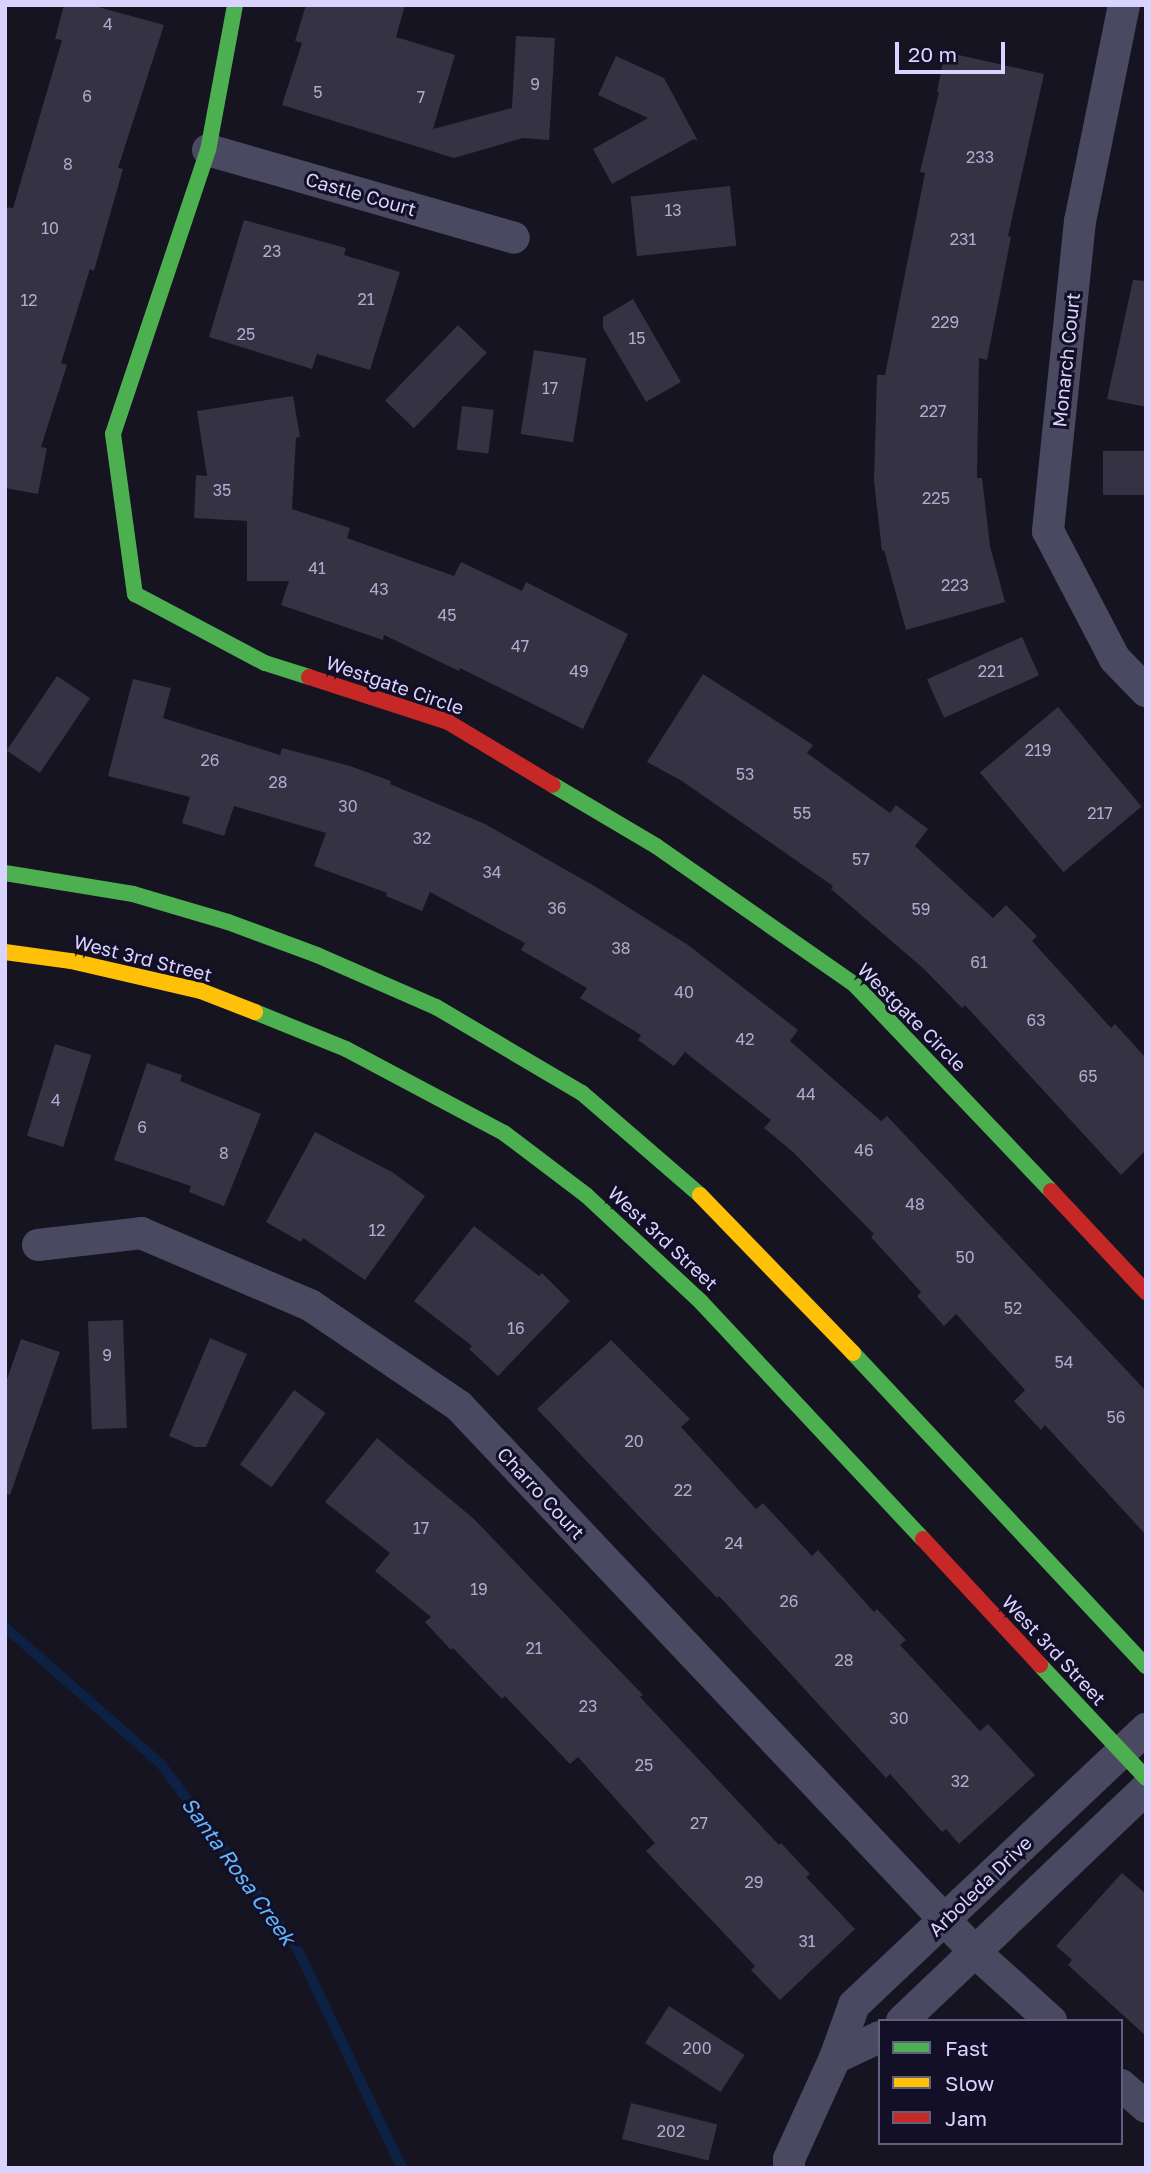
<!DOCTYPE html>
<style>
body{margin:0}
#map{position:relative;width:1151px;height:2173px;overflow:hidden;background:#161421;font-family:"Golos Text",sans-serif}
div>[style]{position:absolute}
.stream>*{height:10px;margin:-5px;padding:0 5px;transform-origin:5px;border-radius:5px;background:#0d2144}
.building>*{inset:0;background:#343243;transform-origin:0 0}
.street>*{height:32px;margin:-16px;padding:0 16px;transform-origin:16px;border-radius:16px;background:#4a4962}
.fast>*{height:16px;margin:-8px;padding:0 8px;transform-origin:8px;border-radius:8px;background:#4caf50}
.slow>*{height:16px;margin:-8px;padding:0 8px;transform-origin:8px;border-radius:8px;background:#ffc107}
.jam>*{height:16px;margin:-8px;padding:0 8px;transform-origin:8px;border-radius:8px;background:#c62828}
span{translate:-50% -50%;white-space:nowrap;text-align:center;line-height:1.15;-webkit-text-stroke:6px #130f26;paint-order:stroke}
.number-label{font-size:16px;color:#b0acd0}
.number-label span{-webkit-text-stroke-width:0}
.street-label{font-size:19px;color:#d9d4ff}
.water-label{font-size:21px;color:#62b6ff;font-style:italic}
.frame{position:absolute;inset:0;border:7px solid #d9d4ff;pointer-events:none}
.legend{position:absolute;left:878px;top:2019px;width:245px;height:126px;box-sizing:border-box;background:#130f26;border:2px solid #625e7d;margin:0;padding:9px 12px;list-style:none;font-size:21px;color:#d9d4ff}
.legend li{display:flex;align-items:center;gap:14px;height:35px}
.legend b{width:35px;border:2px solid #625e7d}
.scale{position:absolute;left:895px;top:42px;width:110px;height:32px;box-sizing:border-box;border:4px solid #d9d4ff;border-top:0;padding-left:9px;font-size:21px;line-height:24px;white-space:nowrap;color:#d9d4ff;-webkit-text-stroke:5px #130f26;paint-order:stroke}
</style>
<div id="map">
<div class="stream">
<i style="left:5px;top:1627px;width:208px;rotate:41.3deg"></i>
<i style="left:161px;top:1764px;width:229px;rotate:53.5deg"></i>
<i style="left:297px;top:1948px;width:244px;rotate:64.5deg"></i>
</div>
<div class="building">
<i style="clip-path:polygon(64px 5px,91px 5px,164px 25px,118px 168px,123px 169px,94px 271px,90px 269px,61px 363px,67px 365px,41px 447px,47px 448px,38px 494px,5px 488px,5px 207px,13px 208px,62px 40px,55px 39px)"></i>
<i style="clip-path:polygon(306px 5px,405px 5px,396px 37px,455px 55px,433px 129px,512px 108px,516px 36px,555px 38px,549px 140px,523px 138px,454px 158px,282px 105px,302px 43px,295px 41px)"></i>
<i style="clip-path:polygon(945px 52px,1044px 74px,1008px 236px,1011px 237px,987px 360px,979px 358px,977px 478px,982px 478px,990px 546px,1005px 602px,906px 630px,884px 550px,882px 551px,874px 481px,877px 375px,885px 375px,925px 173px,920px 172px,939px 92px,937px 92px)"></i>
<i style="clip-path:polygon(616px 56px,664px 78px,698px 141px,694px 139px,612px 184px,593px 149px,648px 118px,598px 95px)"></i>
<i style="left:730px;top:186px;width:60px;height:100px;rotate:84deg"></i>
<i style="clip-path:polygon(244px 220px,346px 248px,344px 255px,400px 272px,370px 370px,317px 354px,312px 369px,209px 337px)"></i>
<i style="clip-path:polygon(1133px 280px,1146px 281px,1146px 407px,1107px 399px)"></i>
<i style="clip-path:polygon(633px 299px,681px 382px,646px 402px,603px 328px,603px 317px)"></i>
<i style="left:458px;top:325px;width:40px;height:105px;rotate:44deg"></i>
<i style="left:534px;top:350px;width:53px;height:85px;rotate:9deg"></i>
<i style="clip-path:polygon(293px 396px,300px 437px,296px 438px,292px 509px,350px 528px,347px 538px,454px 576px,461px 562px,522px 591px,526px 582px,628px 634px,583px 729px,460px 668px,459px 671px,384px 635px,383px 640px,281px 605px,289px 581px,247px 581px,247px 521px,194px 518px,196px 475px,207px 476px,197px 411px)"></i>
<i style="left:462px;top:406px;width:32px;height:44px;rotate:7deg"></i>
<i style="left:1146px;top:451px;width:44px;height:43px;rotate:90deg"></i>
<i style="left:1022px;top:637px;width:42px;height:104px;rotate:66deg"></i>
<i style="clip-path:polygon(703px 674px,813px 745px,807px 753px,890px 813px,896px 805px,928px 829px,915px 846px,993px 918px,1006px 905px,1037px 936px,1032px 941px,1111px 1028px,1115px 1024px,1146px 1058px,1146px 1150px,1121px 1175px,965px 1005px,962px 1008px,924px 969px,831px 889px,833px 886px,682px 781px,647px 762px)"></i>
<i style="left:57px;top:676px;width:40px;height:90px;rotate:34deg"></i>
<i style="clip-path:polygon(133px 679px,171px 688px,163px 718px,280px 755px,282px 748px,350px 766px,391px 781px,390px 784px,485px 824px,596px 887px,688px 945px,798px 1030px,790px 1041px,881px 1121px,887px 1116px,1146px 1391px,1146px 1535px,1045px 1425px,1041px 1430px,1014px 1401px,1025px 1390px,956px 1314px,944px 1326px,917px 1296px,921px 1292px,871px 1237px,874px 1234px,793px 1152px,764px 1128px,771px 1120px,685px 1052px,674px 1066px,638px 1040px,641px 1035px,580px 998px,587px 988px,521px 950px,525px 943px,430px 892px,422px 911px,386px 896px,387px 893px,314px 866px,326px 833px,234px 806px,224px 836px,182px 823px,190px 797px,108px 776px)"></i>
<i style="left:1058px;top:707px;width:130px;height:102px;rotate:50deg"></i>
<i style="left:55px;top:1044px;width:38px;height:96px;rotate:17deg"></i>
<i style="clip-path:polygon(147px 1063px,182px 1075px,180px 1081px,261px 1114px,224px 1206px,189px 1192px,191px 1186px,114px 1160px)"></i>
<i style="clip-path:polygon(315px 1132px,392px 1172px,425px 1196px,365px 1280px,303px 1238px,301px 1242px,266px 1222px)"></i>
<i style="clip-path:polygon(474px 1226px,539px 1276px,542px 1273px,570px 1301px,498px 1376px,469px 1349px,472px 1346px,414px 1301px)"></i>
<i style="left:123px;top:1320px;width:108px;height:35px;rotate:88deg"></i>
<i style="clip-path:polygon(210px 1338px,247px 1354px,206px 1447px,195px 1447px,169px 1436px)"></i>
<i style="clip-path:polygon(21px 1339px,60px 1352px,10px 1495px,5px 1494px,5px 1385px)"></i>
<i style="clip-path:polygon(611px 1340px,690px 1419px,681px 1427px,756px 1509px,763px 1503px,812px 1556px,818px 1550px,874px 1612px,877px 1609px,906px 1640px,900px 1645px,980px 1731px,988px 1724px,1035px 1775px,959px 1844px,946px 1829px,942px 1832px,890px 1774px,886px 1778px,719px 1596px,717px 1598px,537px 1409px)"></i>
<i style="left:294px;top:1390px;width:39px;height:92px;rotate:36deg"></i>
<i style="clip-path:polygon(377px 1438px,474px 1519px,643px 1695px,640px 1697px,779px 1845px,781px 1843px,810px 1874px,806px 1877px,855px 1929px,780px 2000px,751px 1970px,755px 1966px,646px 1851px,655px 1843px,578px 1757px,570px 1764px,505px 1696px,502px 1699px,453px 1648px,451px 1650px,425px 1622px,431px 1617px,375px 1571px,390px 1553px,325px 1502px)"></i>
<i style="clip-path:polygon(1122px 1873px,1146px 1894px,1146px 2036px,1068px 1965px,1072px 1960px,1056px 1946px)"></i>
<i style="left:669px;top:2006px;width:90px;height:44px;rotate:33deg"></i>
<i style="left:631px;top:2103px;width:89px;height:37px;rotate:14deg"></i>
</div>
<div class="street">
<i style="left:1124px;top:5px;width:220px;rotate:101.5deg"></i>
<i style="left:1080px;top:221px;width:312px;rotate:95.9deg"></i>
<i style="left:1048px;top:531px;width:144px;rotate:62.4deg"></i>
<i style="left:1115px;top:659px;width:45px;rotate:45.9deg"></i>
<i style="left:208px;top:150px;width:318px;rotate:16deg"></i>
<i style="left:38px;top:1245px;width:104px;rotate:-6.6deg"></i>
<i style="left:141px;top:1233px;width:184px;rotate:23.1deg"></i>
<i style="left:310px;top:1305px;width:180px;rotate:34.1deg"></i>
<i style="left:459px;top:1406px;width:751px;rotate:46.62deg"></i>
<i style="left:975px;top:1952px;width:103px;rotate:42.2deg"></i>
<i style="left:902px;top:2021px;width:337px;rotate:-43.6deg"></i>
<i style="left:835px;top:2058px;width:50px;rotate:-25deg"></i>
<i style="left:1121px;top:2085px;width:33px;rotate:41deg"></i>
<i style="left:789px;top:2168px;width:9px;rotate:-90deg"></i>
<i style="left:789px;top:2159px;width:111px;rotate:-65.5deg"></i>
<i style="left:835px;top:2058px;width:56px;rotate:-70.3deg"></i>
<i style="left:854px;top:2005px;width:402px;rotate:-43.4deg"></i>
</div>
<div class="fast">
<i style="left:235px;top:5px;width:147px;rotate:100.5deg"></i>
<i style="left:208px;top:150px;width:299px;rotate:108.5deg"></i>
<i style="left:113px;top:434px;width:162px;rotate:82.2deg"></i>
<i style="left:135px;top:594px;width:147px;rotate:28deg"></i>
<i style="left:265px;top:663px;width:46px;rotate:17.7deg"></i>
<i style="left:553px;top:785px;width:120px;rotate:30.6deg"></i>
<i style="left:656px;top:846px;width:243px;rotate:34.9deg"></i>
<i style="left:855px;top:985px;width:284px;rotate:46.4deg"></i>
<i style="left:5px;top:873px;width:130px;rotate:9.3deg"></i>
<i style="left:133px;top:894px;width:99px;rotate:16.4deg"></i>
<i style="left:228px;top:922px;width:95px;rotate:20.3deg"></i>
<i style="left:317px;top:955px;width:130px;rotate:23.6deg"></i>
<i style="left:436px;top:1007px;width:169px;rotate:30.5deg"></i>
<i style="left:582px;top:1093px;width:156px;rotate:40.8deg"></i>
<i style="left:255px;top:1012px;width:98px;rotate:22.1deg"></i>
<i style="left:346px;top:1049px;width:179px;rotate:28deg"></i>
<i style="left:504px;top:1133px;width:103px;rotate:37.1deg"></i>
<i style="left:586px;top:1195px;width:157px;rotate:42.9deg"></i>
<i style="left:701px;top:1302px;width:325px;rotate:46.9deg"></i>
<i style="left:853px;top:1353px;width:429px;rotate:46.9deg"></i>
<i style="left:1040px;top:1665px;width:155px;rotate:46.8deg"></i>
</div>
<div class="slow">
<i style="left:5px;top:952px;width:67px;rotate:7.8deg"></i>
<i style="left:71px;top:961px;width:133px;rotate:13deg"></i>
<i style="left:201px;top:991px;width:58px;rotate:21.3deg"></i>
<i style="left:700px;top:1195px;width:220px;rotate:45.9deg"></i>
</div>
<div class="jam">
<i style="left:309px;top:677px;width:146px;rotate:17.9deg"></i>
<i style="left:448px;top:722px;width:122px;rotate:31deg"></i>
<i style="left:1051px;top:1191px;width:139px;rotate:46.8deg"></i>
<i style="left:923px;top:1539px;width:172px;rotate:47.1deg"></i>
</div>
<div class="number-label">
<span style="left:108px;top:24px">4</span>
<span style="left:535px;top:84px">9</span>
<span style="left:318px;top:92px">5</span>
<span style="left:87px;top:96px">6</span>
<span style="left:421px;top:97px">7</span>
<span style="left:980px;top:157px">233</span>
<span style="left:68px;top:164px">8</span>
<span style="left:673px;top:210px">13</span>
<span style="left:50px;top:228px">10</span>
<span style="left:963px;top:239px">231</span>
<span style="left:272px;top:251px">23</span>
<span style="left:366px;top:299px">21</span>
<span style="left:29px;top:300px">12</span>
<span style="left:945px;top:322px">229</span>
<span style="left:246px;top:334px">25</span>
<span style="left:637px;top:338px">15</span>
<span style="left:550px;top:388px">17</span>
<span style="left:933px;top:411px">227</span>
<span style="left:222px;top:490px">35</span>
<span style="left:936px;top:498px">225</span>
<span style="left:317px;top:568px">41</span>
<span style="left:955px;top:585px">223</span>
<span style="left:379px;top:589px">43</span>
<span style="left:447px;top:615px">45</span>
<span style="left:520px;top:646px">47</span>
<span style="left:579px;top:671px">49</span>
<span style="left:991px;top:671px">221</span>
<span style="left:1038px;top:750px">219</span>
<span style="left:210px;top:760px">26</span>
<span style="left:745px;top:774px">53</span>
<span style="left:278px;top:782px">28</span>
<span style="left:348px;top:806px">30</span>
<span style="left:802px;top:813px">55</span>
<span style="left:1100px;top:813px">217</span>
<span style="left:422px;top:838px">32</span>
<span style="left:861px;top:859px">57</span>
<span style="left:492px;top:872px">34</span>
<span style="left:557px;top:908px">36</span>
<span style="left:921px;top:909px">59</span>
<span style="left:621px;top:948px">38</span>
<span style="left:979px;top:962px">61</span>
<span style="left:684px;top:992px">40</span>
<span style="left:1036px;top:1020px">63</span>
<span style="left:745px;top:1039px">42</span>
<span style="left:1088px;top:1076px">65</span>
<span style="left:806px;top:1094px">44</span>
<span style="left:56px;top:1100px">4</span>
<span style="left:142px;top:1127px">6</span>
<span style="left:864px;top:1150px">46</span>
<span style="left:224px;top:1153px">8</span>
<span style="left:915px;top:1204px">48</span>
<span style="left:377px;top:1230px">12</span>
<span style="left:965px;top:1257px">50</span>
<span style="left:1013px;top:1308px">52</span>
<span style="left:516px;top:1328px">16</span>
<span style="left:107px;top:1355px">9</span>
<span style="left:1064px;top:1362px">54</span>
<span style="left:1116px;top:1417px">56</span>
<span style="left:634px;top:1441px">20</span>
<span style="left:683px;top:1490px">22</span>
<span style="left:421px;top:1528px">17</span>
<span style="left:734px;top:1543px">24</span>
<span style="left:479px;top:1589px">19</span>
<span style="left:789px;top:1601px">26</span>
<span style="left:534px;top:1648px">21</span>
<span style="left:844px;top:1660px">28</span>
<span style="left:588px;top:1706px">23</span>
<span style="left:899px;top:1718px">30</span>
<span style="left:644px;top:1765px">25</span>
<span style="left:960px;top:1781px">32</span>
<span style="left:699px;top:1823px">27</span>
<span style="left:754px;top:1882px">29</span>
<span style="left:807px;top:1941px">31</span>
<span style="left:697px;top:2048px">200</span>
<span style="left:671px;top:2131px">202</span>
</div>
<div class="street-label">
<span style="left:361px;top:194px;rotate:16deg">Castle Court</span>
<span style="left:1066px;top:360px;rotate:-84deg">Monarch Court</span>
<span style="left:395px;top:685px;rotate:19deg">Westgate Circle</span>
<span style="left:143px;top:958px;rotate:14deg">West 3rd Street</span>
<span style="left:912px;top:1017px;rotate:45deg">Westgate Circle</span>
<span style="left:663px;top:1238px;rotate:43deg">West 3rd Street</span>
<span style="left:541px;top:1493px;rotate:47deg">Charro Court</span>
<span style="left:1054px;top:1650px;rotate:47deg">West 3rd Street</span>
<span style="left:980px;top:1886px;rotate:-44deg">Arboleda Drive</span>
</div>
<div class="water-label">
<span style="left:239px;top:1871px;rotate:54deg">Santa Rosa Creek</span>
</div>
<div class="frame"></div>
<ul class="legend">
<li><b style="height:9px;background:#4caf50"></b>Fast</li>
<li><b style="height:9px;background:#ffc107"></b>Slow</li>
<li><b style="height:9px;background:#c62828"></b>Jam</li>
</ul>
<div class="scale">20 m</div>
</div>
